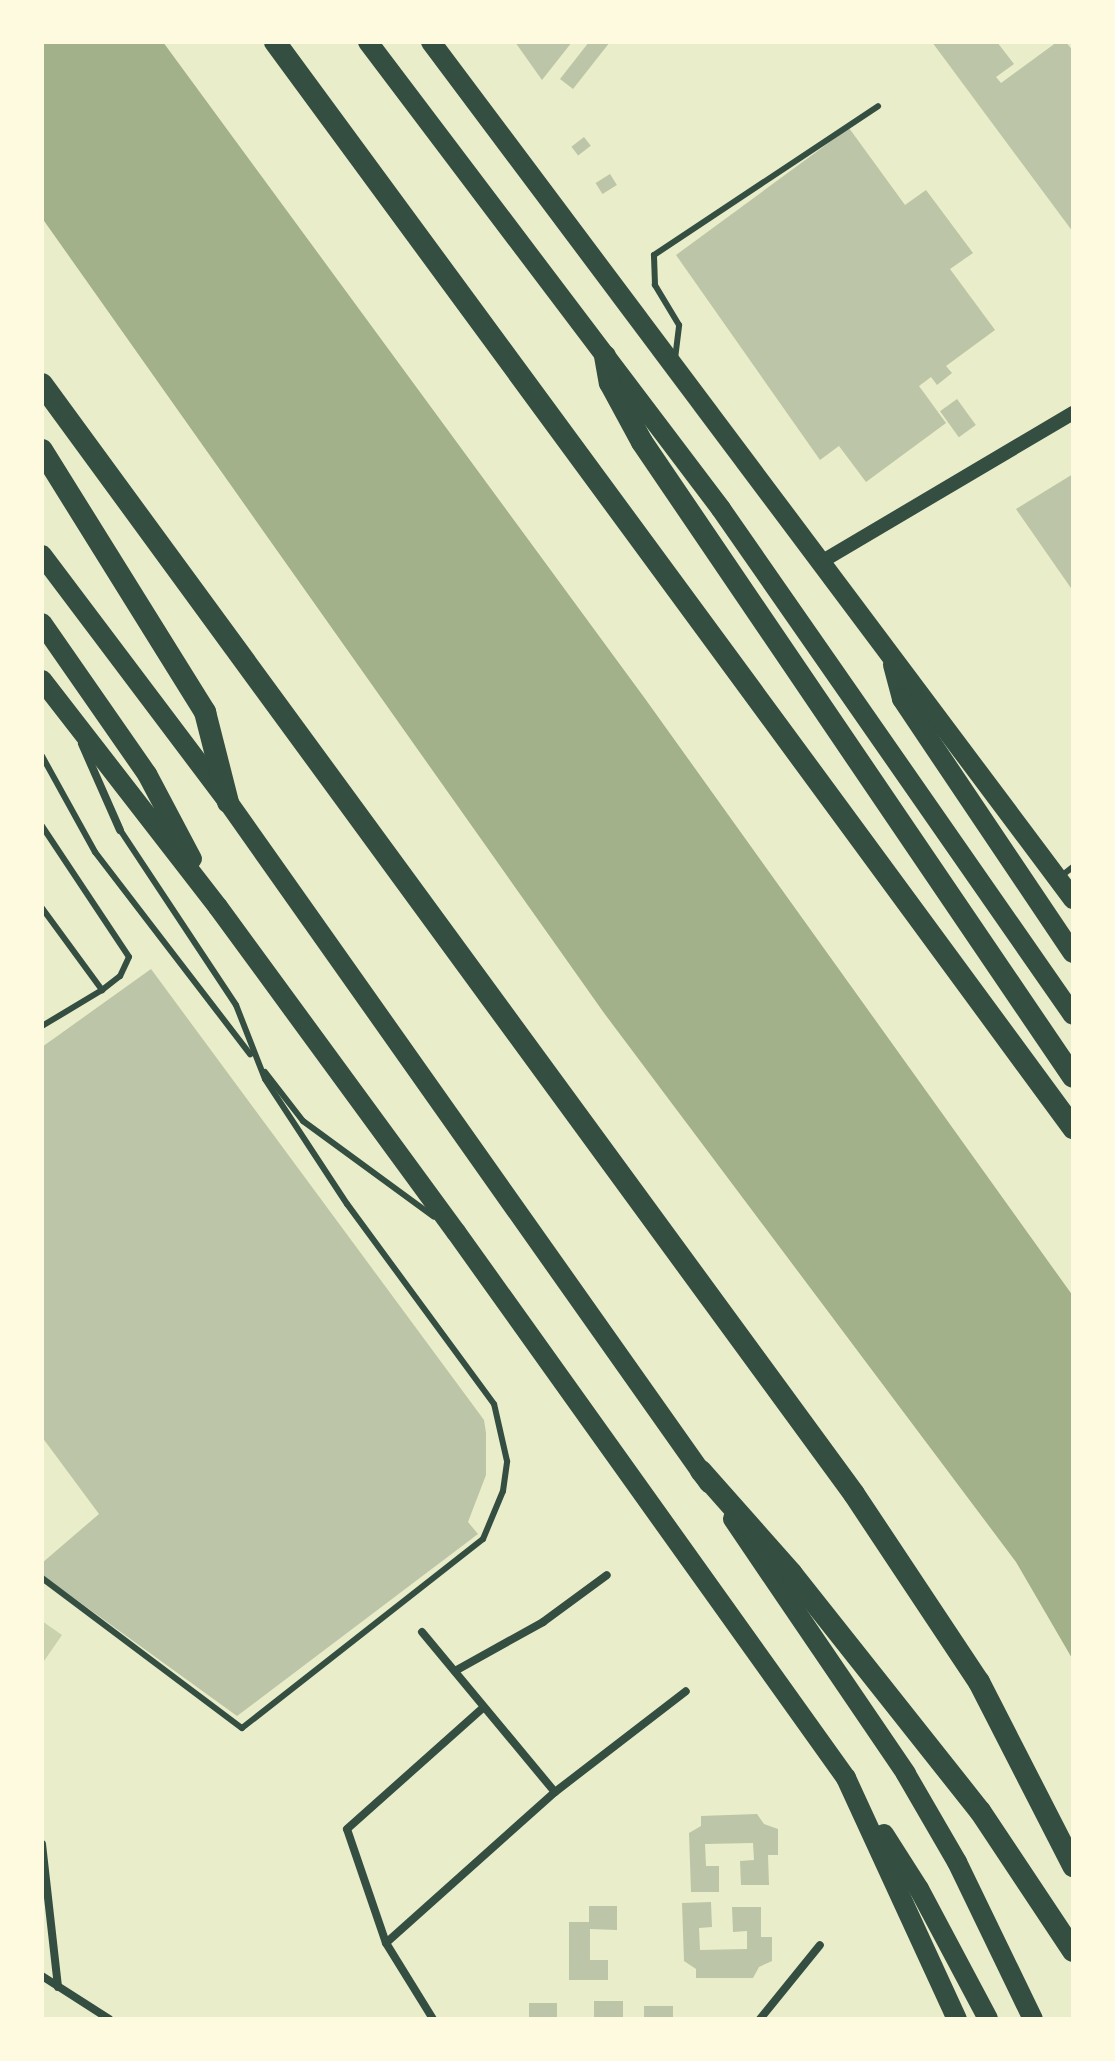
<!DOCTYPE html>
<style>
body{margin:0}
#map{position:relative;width:1115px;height:2061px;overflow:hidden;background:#e9edc9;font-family:"Crimson Pro",serif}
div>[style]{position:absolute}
.green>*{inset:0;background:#cad2ad}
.water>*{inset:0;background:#a3b18a}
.building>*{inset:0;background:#bcc5a7;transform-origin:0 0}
.service>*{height:6px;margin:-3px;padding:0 3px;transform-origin:3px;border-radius:3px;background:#344e41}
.minor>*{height:8px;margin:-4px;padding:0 4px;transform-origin:4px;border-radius:4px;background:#344e41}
.tertiary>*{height:14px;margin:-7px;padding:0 7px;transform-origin:7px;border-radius:7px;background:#344e41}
.trunk>*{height:20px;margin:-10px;padding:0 10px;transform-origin:10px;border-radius:10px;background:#344e41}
.motorway>*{height:22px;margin:-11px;padding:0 11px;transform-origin:11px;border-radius:11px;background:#344e41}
span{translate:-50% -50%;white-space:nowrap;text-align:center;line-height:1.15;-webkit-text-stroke:7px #fefae0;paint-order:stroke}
.frame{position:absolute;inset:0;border:44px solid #fefae0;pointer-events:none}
</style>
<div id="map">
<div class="green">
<i style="clip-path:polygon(42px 1621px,62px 1635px,42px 1664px)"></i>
</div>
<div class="water">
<i style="clip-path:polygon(42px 42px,163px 42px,646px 700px,1073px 1296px,1073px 1660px,1016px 1562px,604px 1013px,42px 218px)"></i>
</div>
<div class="building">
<i style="clip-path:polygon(515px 42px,572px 42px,542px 80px)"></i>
<i style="clip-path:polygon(589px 42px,610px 42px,573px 89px,560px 79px)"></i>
<i style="clip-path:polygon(932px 42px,997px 42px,1014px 64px,996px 77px,1001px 83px,1057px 42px,1066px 42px,1073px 51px,1073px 232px)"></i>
<i style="clip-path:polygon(849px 128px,905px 205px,926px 190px,973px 253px,950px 269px,995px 330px,946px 366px,952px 373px,937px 385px,931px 377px,919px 386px,946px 423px,866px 482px,839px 446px,820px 460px,676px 255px)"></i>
<i style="left:584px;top:137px;width:11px;height:16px;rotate:52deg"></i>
<i style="left:610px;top:174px;width:13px;height:17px;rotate:58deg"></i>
<i style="left:957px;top:399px;width:32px;height:21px;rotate:54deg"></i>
<i style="clip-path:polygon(1073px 474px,1073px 591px,1016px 509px)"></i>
<i style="clip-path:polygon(151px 969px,484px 1420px,486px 1433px,486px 1475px,468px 1522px,478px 1534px,237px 1716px,42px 1575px,42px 1563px,99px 1514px,42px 1437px,42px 1047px)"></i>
<i style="clip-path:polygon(757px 1814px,764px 1824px,778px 1829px,778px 1855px,768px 1855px,769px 1885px,741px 1885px,740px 1861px,754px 1860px,753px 1843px,705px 1844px,706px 1866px,719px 1866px,719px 1892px,691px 1892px,689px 1833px,701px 1826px,701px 1816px)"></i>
<i style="clip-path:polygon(711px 1902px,712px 1927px,699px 1928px,700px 1950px,747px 1949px,747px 1931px,733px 1932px,732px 1907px,761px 1907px,761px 1937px,772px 1937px,772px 1961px,759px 1967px,753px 1978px,696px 1978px,696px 1969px,684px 1961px,682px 1903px)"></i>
<i style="clip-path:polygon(589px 1906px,617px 1906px,617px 1930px,590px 1929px,590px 1960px,608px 1960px,608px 1980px,569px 1980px,569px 1922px,589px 1922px)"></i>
<i style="left:594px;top:2001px;width:29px;height:18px"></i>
<i style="left:529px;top:2003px;width:28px;height:16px"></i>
<i style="left:644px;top:2006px;width:29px;height:13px"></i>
</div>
<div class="service">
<i style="left:675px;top:359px;width:34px;rotate:-83deg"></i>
<i style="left:679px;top:325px;width:47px;rotate:-121deg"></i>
<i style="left:655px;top:285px;width:30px;rotate:-92deg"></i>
<i style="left:654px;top:255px;width:269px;rotate:-33.6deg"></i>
<i style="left:42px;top:756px;width:110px;rotate:61.1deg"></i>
<i style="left:95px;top:852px;width:255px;rotate:52.5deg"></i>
<i style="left:42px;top:826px;width:157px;rotate:56.4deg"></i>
<i style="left:129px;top:957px;width:21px;rotate:115deg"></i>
<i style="left:120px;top:976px;width:23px;rotate:142deg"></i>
<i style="left:102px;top:990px;width:70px;rotate:149deg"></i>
<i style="left:1060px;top:877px;width:16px;rotate:-38deg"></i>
<i style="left:42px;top:908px;width:102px;rotate:53.8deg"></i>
<i style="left:265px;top:1072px;width:62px;rotate:52.2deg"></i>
<i style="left:303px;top:1121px;width:162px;rotate:36.2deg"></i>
<i style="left:42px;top:1578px;width:250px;rotate:36.9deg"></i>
<i style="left:242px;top:1728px;width:306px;rotate:-38.1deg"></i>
<i style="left:483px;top:1539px;width:52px;rotate:-67.4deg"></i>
<i style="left:503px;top:1491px;width:30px;rotate:-82deg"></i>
<i style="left:507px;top:1461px;width:58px;rotate:-102.8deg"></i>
<i style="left:494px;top:1404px;width:248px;rotate:-126.3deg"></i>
<i style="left:347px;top:1204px;width:149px;rotate:-123.3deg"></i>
<i style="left:265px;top:1079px;width:79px;rotate:-111.4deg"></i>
<i style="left:236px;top:1005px;width:210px;rotate:-123.5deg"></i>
</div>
<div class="minor">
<i style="left:82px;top:744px;width:94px;rotate:66.2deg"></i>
<i style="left:422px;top:1632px;width:208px;rotate:50.3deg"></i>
<i style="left:455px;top:1671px;width:101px;rotate:-29.1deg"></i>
<i style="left:543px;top:1622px;width:79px;rotate:-36.3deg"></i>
<i style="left:42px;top:1844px;width:144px;rotate:83.6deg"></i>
<i style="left:386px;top:1943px;width:227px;rotate:-41.8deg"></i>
<i style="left:555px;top:1792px;width:165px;rotate:-37.6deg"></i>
<i style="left:42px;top:1976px;width:80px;rotate:32.7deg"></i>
<i style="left:433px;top:2019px;width:89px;rotate:-121.7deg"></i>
<i style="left:386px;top:1943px;width:120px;rotate:-108.9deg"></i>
<i style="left:347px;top:1829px;width:183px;rotate:-41.7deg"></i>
<i style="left:760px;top:2019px;width:95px;rotate:-51deg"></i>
</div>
<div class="tertiary">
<i style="left:821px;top:562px;width:293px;rotate:-30.6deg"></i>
</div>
<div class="trunk">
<i style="left:368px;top:42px;width:585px;rotate:52.91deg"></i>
<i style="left:721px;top:509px;width:616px;rotate:55.18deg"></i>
<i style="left:431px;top:42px;width:1071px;rotate:53.16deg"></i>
<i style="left:42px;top:555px;width:309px;rotate:53deg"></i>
<i style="left:228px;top:802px;width:834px;rotate:54.77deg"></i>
<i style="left:42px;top:623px;width:184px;rotate:55.2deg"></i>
<i style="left:147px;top:774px;width:96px;rotate:62.1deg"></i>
<i style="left:893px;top:665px;width:35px;rotate:75deg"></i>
<i style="left:902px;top:699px;width:306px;rotate:56.1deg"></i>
<i style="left:42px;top:680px;width:287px;rotate:52.2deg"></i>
<i style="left:218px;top:907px;width:403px;rotate:53.8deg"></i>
<i style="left:456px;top:1232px;width:671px;rotate:54.46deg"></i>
<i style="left:846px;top:1778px;width:265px;rotate:65.3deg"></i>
<i style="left:733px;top:1519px;width:308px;rotate:55.8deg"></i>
<i style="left:906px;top:1774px;width:102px;rotate:59.9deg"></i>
<i style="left:957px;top:1862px;width:174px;rotate:64.2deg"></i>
<i style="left:884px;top:1834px;width:65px;rotate:57.5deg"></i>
<i style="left:919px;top:1889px;width:147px;rotate:62deg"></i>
</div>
<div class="motorway">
<i style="left:275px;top:42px;width:1348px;rotate:53.69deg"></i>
<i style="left:605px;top:356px;width:27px;rotate:80deg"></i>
<i style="left:610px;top:383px;width:67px;rotate:61.5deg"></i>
<i style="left:642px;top:442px;width:767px;rotate:55.83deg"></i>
<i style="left:42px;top:384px;width:1375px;rotate:53.81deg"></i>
<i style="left:854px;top:1494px;width:226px;rotate:56.4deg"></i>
<i style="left:979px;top:1682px;width:207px;rotate:62.9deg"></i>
<i style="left:42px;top:450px;width:309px;rotate:58.1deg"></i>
<i style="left:205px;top:712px;width:93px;rotate:75.7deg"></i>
<i style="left:701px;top:1471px;width:137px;rotate:48.5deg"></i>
<i style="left:792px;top:1574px;width:303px;rotate:51.6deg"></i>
<i style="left:980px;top:1811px;width:168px;rotate:56.4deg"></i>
</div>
<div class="frame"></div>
</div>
